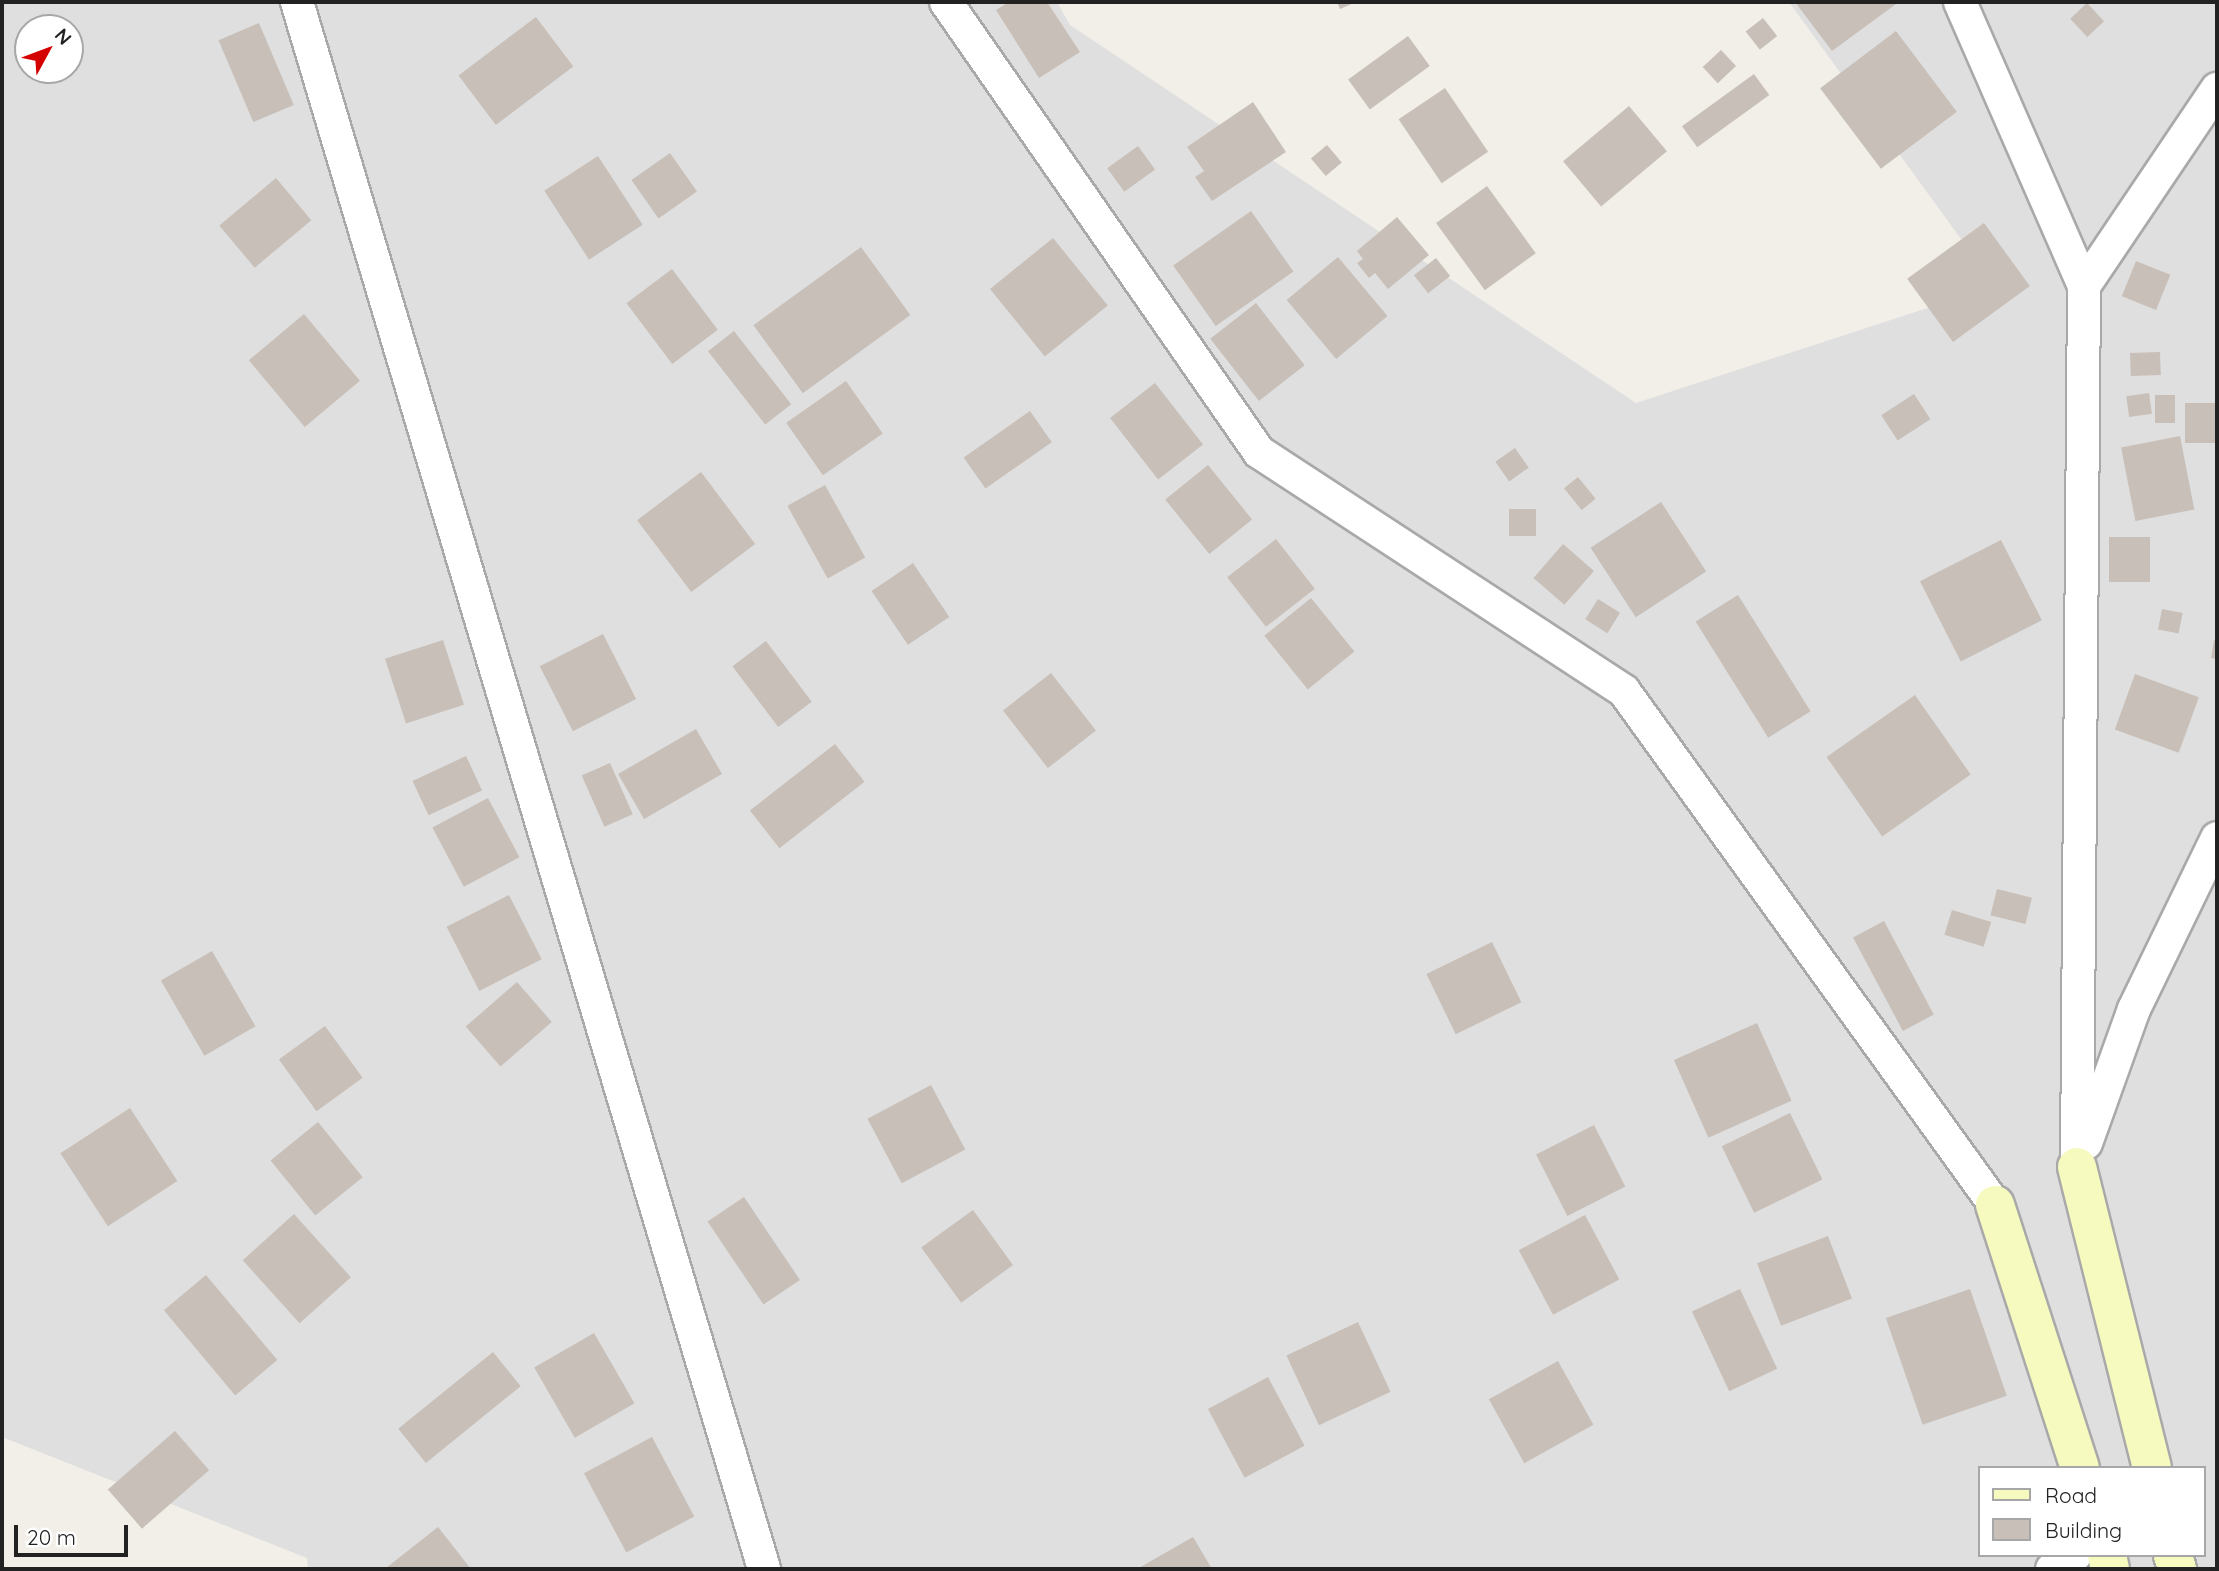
<!DOCTYPE html>
<style>
body{margin:0}
#map{position:relative;width:2219px;height:1571px;overflow:hidden;background:#f2efe9;font-family:Quicksand,sans-serif}
div>[style]{position:absolute}
.residential>*{inset:0;background:#e0dfdf}
.building>*{inset:0;background:#c7bfb8;transform-origin:0 0}
.roads{filter:drop-shadow(2px 0 #a9a9a9) drop-shadow(-2px 0 #a9a9a9) drop-shadow(0 2px #a9a9a9) drop-shadow(0 -2px #a9a9a9)}
.street>*{height:32px;margin:-16px;padding:0 16px;transform-origin:16px;border-radius:16px;background:#fff}
.secondary>*{height:38px;margin:-19px;padding:0 19px;transform-origin:19px;border-radius:19px;background:#f7fabf}
span{translate:-50% -50%;white-space:nowrap;text-align:center;line-height:1.15;-webkit-text-stroke:7px #fff;paint-order:stroke}
.frame{position:absolute;inset:0;border:4px solid #222;pointer-events:none}
.legend{position:absolute;left:1978px;top:1466px;width:228px;height:91px;box-sizing:border-box;background:#fff;border:2px solid #a7a7a7;margin:0;padding:9px 12px;list-style:none;font-size:21px;color:#222}
.legend li{display:flex;align-items:center;gap:14px;height:35px}
.legend b{width:35px;border:2px solid #a7a7a7}
.north{position:absolute;left:14px;top:14px;width:70px;height:70px;box-sizing:border-box;background:#fff;border:2px solid #a7a7a7;border-radius:50%;rotate:49deg;font-size:19px;font-weight:700;line-height:28px;text-align:center;color:#222}
.north::after{content:'';display:block;margin:auto;width:24px;height:32px;background:#d40000;clip-path:polygon(50% 0,100% 100%,50% 72%,0 100%)}
.scale{position:absolute;left:14px;top:1525px;width:114px;height:32px;box-sizing:border-box;border:4px solid #222;border-top:0;padding-left:9px;font-size:21px;line-height:24px;white-space:nowrap;color:#222;-webkit-text-stroke:5px #fff;paint-order:stroke}
</style>
<div id="map">
<div class="residential">
<i style="clip-path:polygon(evenodd,2px 2px,1057px 2px,1070px 25px,1636px 403px,1995px 286px,1789px 2px,2217px 2px,2217px 1569px,308px 1569px,307px 1558px,2px 1437px,2px 2px,28px 28px,70px 28px,70px 70px,28px 70px,28px 28px,2px 2px,1979px 1468px,2203px 1468px,2203px 1555px,1979px 1555px,1979px 1468px)"></i>
</div>
<div class="building">
<i style="clip-path:polygon(1009px 2px,1047px 2px,1080px 52px,1039px 78px,996px 10px)"></i>
<i style="clip-path:polygon(1337px 2px,1356px 2px,1340px 9px)"></i>
<i style="clip-path:polygon(1795px 2px,1894px 2px,1896px 4px,1832px 51px)"></i>
<i style="left:2087px;top:3px;width:25px;height:23px;rotate:47deg"></i>
<i style="left:536px;top:17px;width:62px;height:97px;rotate:53deg"></i>
<i style="left:1763px;top:18px;width:23px;height:22px;rotate:52deg"></i>
<i style="left:259px;top:23px;width:89px;height:44px;rotate:67deg"></i>
<i style="left:1896px;top:31px;width:101px;height:95px;rotate:53deg"></i>
<i style="left:1408px;top:36px;width:37px;height:74px;rotate:54deg"></i>
<i style="left:1721px;top:50px;width:22px;height:25px;rotate:47deg"></i>
<i style="left:1754px;top:74px;width:26px;height:89px;rotate:54deg"></i>
<i style="left:1445px;top:88px;width:77px;height:56px;rotate:56deg"></i>
<i style="clip-path:polygon(1253px 102px,1286px 152px,1212px 201px,1195px 177px,1204px 171px,1187px 147px)"></i>
<i style="left:1629px;top:106px;width:59px;height:86px;rotate:50deg"></i>
<i style="left:1327px;top:145px;width:23px;height:21px;rotate:50deg"></i>
<i style="left:1138px;top:146px;width:29px;height:38px;rotate:54deg"></i>
<i style="left:670px;top:153px;width:47px;height:47px;rotate:55deg"></i>
<i style="left:598px;top:156px;width:82px;height:64px;rotate:57deg"></i>
<i style="left:276px;top:178px;width:55px;height:74px;rotate:50deg"></i>
<i style="left:1487px;top:186px;width:83px;height:63px;rotate:54deg"></i>
<i style="left:1251px;top:211px;width:74px;height:95px;rotate:55deg"></i>
<i style="clip-path:polygon(1397px 217px,1429px 255px,1388px 289px,1375px 273px,1369px 278px,1357px 263px,1363px 259px,1357px 251px)"></i>
<i style="left:1984px;top:223px;width:78px;height:95px;rotate:54deg"></i>
<i style="left:1053px;top:238px;width:87px;height:81px;rotate:51deg"></i>
<i style="left:861px;top:247px;width:84px;height:133px;rotate:54deg"></i>
<i style="left:1338px;top:257px;width:77px;height:67px;rotate:50deg"></i>
<i style="left:1436px;top:258px;width:23px;height:28px;rotate:52deg"></i>
<i style="left:2136px;top:261px;width:37px;height:38px;rotate:22deg"></i>
<i style="left:672px;top:269px;width:76px;height:57px;rotate:53deg"></i>
<i style="left:1256px;top:303px;width:79px;height:58px;rotate:52deg"></i>
<i style="left:304px;top:314px;width:87px;height:72px;rotate:50deg"></i>
<i style="left:734px;top:331px;width:93px;height:33px;rotate:52deg"></i>
<i style="left:2160px;top:352px;width:23px;height:30px;rotate:88deg"></i>
<i style="left:846px;top:381px;width:64px;height:73px;rotate:55deg"></i>
<i style="left:1155px;top:383px;width:78px;height:57px;rotate:52deg"></i>
<i style="left:2149px;top:393px;width:21px;height:23px;rotate:82deg"></i>
<i style="left:1914px;top:394px;width:30px;height:39px;rotate:57deg"></i>
<i style="left:2155px;top:395px;width:20px;height:28px"></i>
<i style="left:2217px;top:403px;width:40px;height:32px;rotate:90deg"></i>
<i style="left:1030px;top:411px;width:38px;height:81px;rotate:55deg"></i>
<i style="left:2180px;top:436px;width:75px;height:60px;rotate:79deg"></i>
<i style="left:1515px;top:448px;width:24px;height:24px;rotate:55deg"></i>
<i style="left:1208px;top:465px;width:70px;height:55px;rotate:51deg"></i>
<i style="left:701px;top:472px;width:90px;height:80px;rotate:53deg"></i>
<i style="left:1578px;top:477px;width:28px;height:18px;rotate:51deg"></i>
<i style="left:825px;top:485px;width:83px;height:43px;rotate:61deg"></i>
<i style="left:1661px;top:502px;width:83px;height:84px;rotate:57deg"></i>
<i style="left:1509px;top:509px;width:27px;height:27px"></i>
<i style="left:2109px;top:537px;width:41px;height:45px"></i>
<i style="left:1276px;top:539px;width:63px;height:62px;rotate:52deg"></i>
<i style="left:2001px;top:540px;width:90px;height:91px;rotate:63deg"></i>
<i style="left:1563px;top:544px;width:41px;height:45px;rotate:41deg"></i>
<i style="left:913px;top:563px;width:65px;height:50px;rotate:56deg"></i>
<i style="left:1738px;top:595px;width:137px;height:50px;rotate:58deg"></i>
<i style="left:1311px;top:598px;width:69px;height:60px;rotate:51deg"></i>
<i style="left:1598px;top:599px;width:26px;height:24px;rotate:32deg"></i>
<i style="left:2162px;top:609px;width:21px;height:21px;rotate:11deg"></i>
<i style="left:603px;top:634px;width:73px;height:71px;rotate:63deg"></i>
<i style="left:443px;top:640px;width:68px;height:61px;rotate:72deg"></i>
<i style="clip-path:polygon(2214px 640px,2217px 641px,2217px 659px,2211px 658px)"></i>
<i style="left:766px;top:641px;width:76px;height:42px;rotate:53deg"></i>
<i style="left:1051px;top:673px;width:73px;height:61px;rotate:52deg"></i>
<i style="left:2135px;top:674px;width:68px;height:59px;rotate:20deg"></i>
<i style="left:1915px;top:695px;width:97px;height:108px;rotate:55deg"></i>
<i style="left:696px;top:729px;width:52px;height:90px;rotate:60deg"></i>
<i style="left:835px;top:744px;width:48px;height:108px;rotate:52deg"></i>
<i style="left:466px;top:756px;width:38px;height:59px;rotate:65deg"></i>
<i style="left:610px;top:763px;width:56px;height:31px;rotate:66deg"></i>
<i style="left:488px;top:798px;width:67px;height:63px;rotate:62deg"></i>
<i style="left:1997px;top:889px;width:36px;height:27px;rotate:14deg"></i>
<i style="left:509px;top:895px;width:72px;height:70px;rotate:63deg"></i>
<i style="left:1952px;top:910px;width:41px;height:26px;rotate:17deg"></i>
<i style="left:1884px;top:921px;width:106px;height:35px;rotate:62deg"></i>
<i style="left:1492px;top:942px;width:67px;height:73px;rotate:64deg"></i>
<i style="left:212px;top:951px;width:87px;height:59px;rotate:60deg"></i>
<i style="left:517px;top:982px;width:53px;height:68px;rotate:49deg"></i>
<i style="left:1757px;top:1023px;width:85px;height:91px;rotate:66deg"></i>
<i style="left:325px;top:1026px;width:64px;height:57px;rotate:54deg"></i>
<i style="left:931px;top:1085px;width:73px;height:72px;rotate:62deg"></i>
<i style="left:130px;top:1108px;width:87px;height:83px;rotate:57deg"></i>
<i style="left:1790px;top:1113px;width:74px;height:76px;rotate:64deg"></i>
<i style="left:318px;top:1122px;width:71px;height:61px;rotate:51deg"></i>
<i style="left:1594px;top:1125px;width:69px;height:65px;rotate:63deg"></i>
<i style="left:744px;top:1197px;width:100px;height:44px;rotate:56deg"></i>
<i style="left:973px;top:1210px;width:68px;height:64px;rotate:54deg"></i>
<i style="left:294px;top:1214px;width:85px;height:69px;rotate:48deg"></i>
<i style="left:1585px;top:1215px;width:73px;height:75px;rotate:62deg"></i>
<i style="left:1828px;top:1236px;width:67px;height:76px;rotate:69deg"></i>
<i style="left:206px;top:1275px;width:111px;height:55px;rotate:50deg"></i>
<i style="left:1740px;top:1289px;width:88px;height:53px;rotate:65deg"></i>
<i style="left:1970px;top:1289px;width:113px;height:89px;rotate:71deg"></i>
<i style="left:1358px;top:1322px;width:77px;height:79px;rotate:65deg"></i>
<i style="left:594px;top:1333px;width:81px;height:69px;rotate:60deg"></i>
<i style="left:493px;top:1352px;width:44px;height:122px;rotate:51deg"></i>
<i style="left:1558px;top:1361px;width:73px;height:79px;rotate:61deg"></i>
<i style="left:1268px;top:1377px;width:78px;height:68px;rotate:62deg"></i>
<i style="left:175px;top:1431px;width:52px;height:89px;rotate:49deg"></i>
<i style="left:652px;top:1437px;width:90px;height:77px;rotate:62deg"></i>
<i style="clip-path:polygon(438px 1527px,471px 1569px,388px 1569px,386px 1568px)"></i>
<i style="clip-path:polygon(1193px 1537px,1212px 1569px,1137px 1569px)"></i>
</div>
<div class="roads">
<div class="street">
<i style="left:297px;top:2px;width:1635px;rotate:73.4deg"></i>
<i style="left:946px;top:2px;width:548px;rotate:55.18deg"></i>
<i style="left:1259px;top:452px;width:436px;rotate:33.2deg"></i>
<i style="left:1624px;top:691px;width:634px;rotate:54.18deg"></i>
<i style="left:1960px;top:2px;width:310px;rotate:66.4deg"></i>
<i style="left:2084px;top:286px;width:881px;rotate:90.46deg"></i>
<i style="left:2084px;top:286px;width:238px;rotate:-56deg"></i>
<i style="left:2086px;top:1143px;width:142px;rotate:-70.3deg"></i>
<i style="left:2134px;top:1009px;width:190px;rotate:-64.1deg"></i>
<i style="left:2052px;top:1569px;width:27px;rotate:-31deg"></i>
</div>
<div class="secondary">
<i style="left:2077px;top:1167px;width:310px;rotate:76deg"></i>
<i style="left:1995px;top:1205px;width:276px;rotate:72.1deg"></i>
<i style="left:2107px;top:1555px;width:14px;rotate:78deg"></i>
<i style="left:2173px;top:1555px;width:15px;rotate:74deg"></i>
</div>
</div>
<div class="frame"></div>
<ul class="legend">
<li><b style="height:9px;background:#f7fabf"></b>Road</li>
<li><b style="height:19px;background:#c7bfb8"></b>Building</li>
</ul>
<div class="north">N</div>
<div class="scale">20 m</div>
</div>
